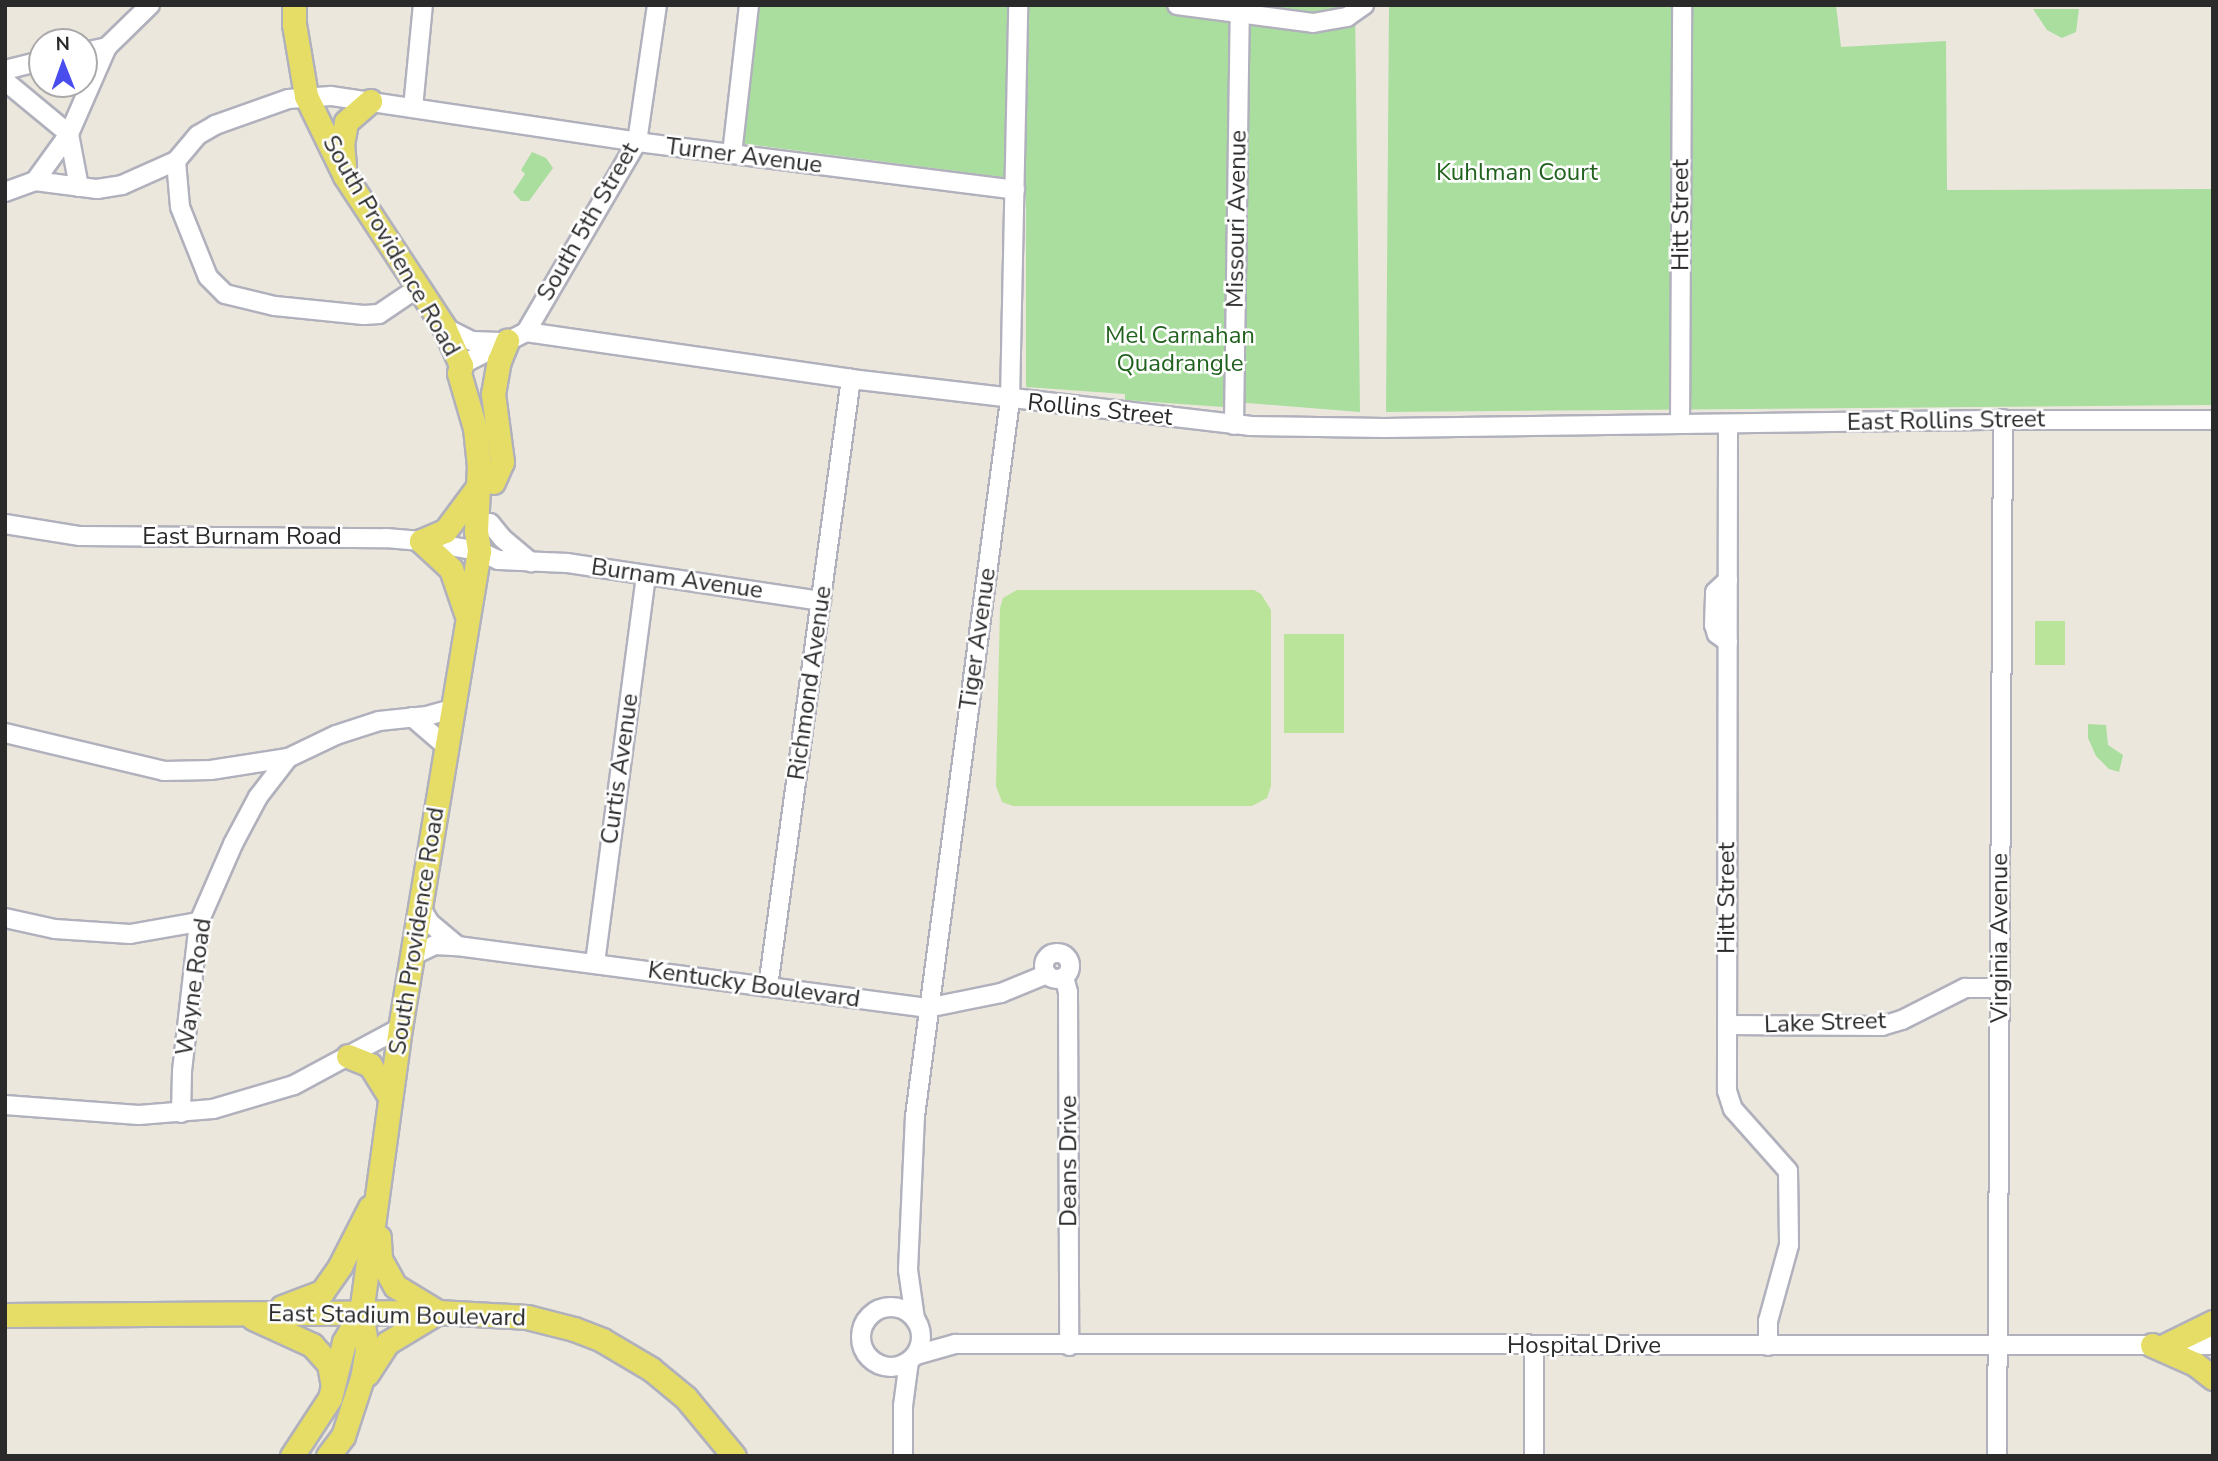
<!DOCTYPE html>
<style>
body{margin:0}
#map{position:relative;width:2218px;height:1461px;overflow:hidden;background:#ebe7dd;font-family:"Nunito Sans",sans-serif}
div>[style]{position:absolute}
.green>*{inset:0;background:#a9de9e}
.pitch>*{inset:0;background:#b9e49a;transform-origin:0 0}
.roads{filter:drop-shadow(2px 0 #b1b1bd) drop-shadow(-2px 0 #b1b1bd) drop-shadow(0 2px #b1b1bd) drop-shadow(0 -2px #b1b1bd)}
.minor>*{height:18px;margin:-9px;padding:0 9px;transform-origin:9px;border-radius:9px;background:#fff}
.minor>.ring{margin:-9px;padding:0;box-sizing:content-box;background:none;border:18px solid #fff;border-radius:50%}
.major>*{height:23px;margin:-11.5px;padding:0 11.5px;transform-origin:11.5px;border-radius:11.5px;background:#e6dd67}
span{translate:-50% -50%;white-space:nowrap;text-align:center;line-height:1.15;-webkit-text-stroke:5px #fff;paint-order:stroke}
.street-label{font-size:24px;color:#2a2a2a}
.park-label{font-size:24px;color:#22621f}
.frame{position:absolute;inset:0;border:7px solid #2a2a2a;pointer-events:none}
.north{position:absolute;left:28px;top:28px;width:70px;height:70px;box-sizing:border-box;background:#fff;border:2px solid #aaa;border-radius:50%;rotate:359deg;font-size:19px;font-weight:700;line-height:28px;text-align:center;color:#2a2a2a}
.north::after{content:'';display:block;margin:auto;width:24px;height:32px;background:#494ded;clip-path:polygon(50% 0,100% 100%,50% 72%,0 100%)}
</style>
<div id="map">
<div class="green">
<i style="clip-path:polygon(756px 5px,1355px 5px,1360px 412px,1235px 402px,1234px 408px,1223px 407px,1125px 400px,1125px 394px,1026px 387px,1026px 180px,739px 143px)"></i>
<i style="clip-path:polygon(1389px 5px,1836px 5px,1841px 47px,1946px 41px,1947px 190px,2213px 189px,2213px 405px,1386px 412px)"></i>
<i style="clip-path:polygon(2033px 9px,2079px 9px,2076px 32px,2062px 38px,2047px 30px)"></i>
<i style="clip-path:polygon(532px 152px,546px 158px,553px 168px,529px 201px,521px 201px,513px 192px,525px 174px,521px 170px)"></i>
<i style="clip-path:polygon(2088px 724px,2106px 725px,2108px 745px,2123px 755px,2119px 772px,2109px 769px,2096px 756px,2088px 738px)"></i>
</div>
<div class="pitch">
<i style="clip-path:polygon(1017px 590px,1254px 590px,1261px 594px,1271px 610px,1271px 786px,1267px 798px,1252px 806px,1013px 806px,1002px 802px,996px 786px,1000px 608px,1003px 598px)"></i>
<i style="left:2035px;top:621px;width:30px;height:44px"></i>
<i style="left:1284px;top:634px;width:60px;height:99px"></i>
</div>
<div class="roads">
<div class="minor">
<i style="left:1177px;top:5px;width:137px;rotate:7.5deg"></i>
<i style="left:1313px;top:23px;width:35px;rotate:-10deg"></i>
<i style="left:1347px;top:17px;width:21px;rotate:-35deg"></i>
<i style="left:84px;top:52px;width:24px;rotate:-12deg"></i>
<i style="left:5px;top:70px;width:38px;rotate:-14deg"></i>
<i style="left:5px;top:81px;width:83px;rotate:39.6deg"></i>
<i style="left:69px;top:134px;width:54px;rotate:79.3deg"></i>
<i style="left:413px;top:108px;width:103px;rotate:-84.5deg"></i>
<i style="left:732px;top:154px;width:150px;rotate:-83.5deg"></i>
<i style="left:176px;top:161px;width:46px;rotate:85deg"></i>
<i style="left:180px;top:207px;width:75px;rotate:68.2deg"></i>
<i style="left:208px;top:277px;width:24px;rotate:45deg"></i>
<i style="left:225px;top:294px;width:51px;rotate:13.5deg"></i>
<i style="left:275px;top:306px;width:89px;rotate:5.8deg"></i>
<i style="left:364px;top:315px;width:15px;rotate:-4deg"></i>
<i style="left:379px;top:314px;width:48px;rotate:-34deg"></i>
<i style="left:35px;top:181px;width:63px;rotate:7.4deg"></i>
<i style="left:97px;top:189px;width:25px;rotate:-9deg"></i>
<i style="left:122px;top:185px;width:59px;rotate:-24deg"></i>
<i style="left:176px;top:161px;width:34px;rotate:-50deg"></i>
<i style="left:198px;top:135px;width:20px;rotate:-30deg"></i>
<i style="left:215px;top:125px;width:77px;rotate:-19.6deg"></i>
<i style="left:288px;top:99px;width:43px;rotate:-4deg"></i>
<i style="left:331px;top:96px;width:309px;rotate:8.5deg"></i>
<i style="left:637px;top:142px;width:381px;rotate:7.2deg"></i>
<i style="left:5px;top:192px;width:32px;rotate:-20deg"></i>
<i style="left:35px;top:181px;width:58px;rotate:-54.1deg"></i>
<i style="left:69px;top:134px;width:95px;rotate:-66.4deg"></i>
<i style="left:107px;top:47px;width:60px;rotate:-44.3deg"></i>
<i style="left:444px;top:327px;width:31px;rotate:27deg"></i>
<i style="left:472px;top:341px;width:28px;rotate:2deg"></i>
<i style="left:526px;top:332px;width:328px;rotate:8.2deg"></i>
<i style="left:851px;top:379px;width:401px;rotate:6.7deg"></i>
<i style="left:1249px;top:426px;width:135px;rotate:0.8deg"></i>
<i style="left:1384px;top:428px;width:602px;rotate:-0.76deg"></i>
<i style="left:1986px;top:420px;width:227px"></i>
<i style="left:461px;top:365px;width:73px;rotate:-26.9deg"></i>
<i style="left:526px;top:332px;width:220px;rotate:-59.7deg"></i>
<i style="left:637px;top:142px;width:138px;rotate:-81.7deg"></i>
<i style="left:1680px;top:424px;width:419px;rotate:-89.7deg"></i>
<i style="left:1728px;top:424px;width:667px;rotate:90.09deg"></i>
<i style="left:1727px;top:1091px;width:19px;rotate:72deg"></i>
<i style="left:1733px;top:1109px;width:83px;rotate:48.4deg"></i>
<i style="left:1788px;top:1171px;width:74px;rotate:89.2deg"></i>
<i style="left:1789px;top:1245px;width:79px;rotate:105.4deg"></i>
<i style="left:1768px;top:1321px;width:25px;rotate:90deg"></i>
<i style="left:1234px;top:425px;width:411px;rotate:-89.2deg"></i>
<i style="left:490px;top:523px;width:19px;rotate:51deg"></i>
<i style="left:502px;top:538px;width:38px;rotate:40deg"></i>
<i style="left:5px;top:524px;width:76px;rotate:9.1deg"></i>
<i style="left:80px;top:536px;width:306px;rotate:0.4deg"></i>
<i style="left:386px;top:538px;width:35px;rotate:5deg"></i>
<i style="left:421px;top:541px;width:59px;rotate:9.8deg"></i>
<i style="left:479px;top:551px;width:21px;rotate:25deg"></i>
<i style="left:498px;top:560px;width:69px;rotate:2.5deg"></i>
<i style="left:567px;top:563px;width:257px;rotate:8.5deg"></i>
<i style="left:1728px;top:642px;width:14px;rotate:-144deg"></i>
<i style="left:1717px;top:634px;width:9px;rotate:-108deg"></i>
<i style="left:1714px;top:625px;width:33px;rotate:-88deg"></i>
<i style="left:1715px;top:592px;width:18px;rotate:-43deg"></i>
<i style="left:412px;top:717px;width:46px;rotate:40.6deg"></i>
<i style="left:5px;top:733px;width:163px;rotate:13.4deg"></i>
<i style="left:164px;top:771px;width:47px;rotate:-1.2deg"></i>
<i style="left:211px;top:770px;width:78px;rotate:-8.9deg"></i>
<i style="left:288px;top:758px;width:53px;rotate:-25.6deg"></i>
<i style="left:336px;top:735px;width:45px;rotate:-18deg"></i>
<i style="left:379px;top:721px;width:48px;rotate:-5.9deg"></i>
<i style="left:427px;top:716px;width:26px;rotate:-16deg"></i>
<i style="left:420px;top:906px;width:20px;rotate:60deg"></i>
<i style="left:430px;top:923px;width:35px;rotate:40deg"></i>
<i style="left:5px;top:918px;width:51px;rotate:12.4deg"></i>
<i style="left:55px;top:929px;width:75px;rotate:3.8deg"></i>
<i style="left:130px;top:934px;width:70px;rotate:-9.9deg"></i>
<i class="ring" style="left:1044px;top:953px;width:8px;height:8px"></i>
<i style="left:412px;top:956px;width:25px;rotate:-26deg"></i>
<i style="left:435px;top:945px;width:22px;rotate:3deg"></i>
<i style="left:457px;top:946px;width:474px;rotate:7.5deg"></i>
<i style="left:927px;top:1008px;width:76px;rotate:-11.5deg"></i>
<i style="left:1001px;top:993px;width:50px;rotate:-22.4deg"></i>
<i style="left:595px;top:963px;width:391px;rotate:-82.5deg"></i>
<i style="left:1064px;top:977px;width:16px;rotate:75deg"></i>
<i style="left:1068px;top:992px;width:354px;rotate:89.8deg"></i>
<i style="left:768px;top:987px;width:614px;rotate:-82.23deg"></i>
<i style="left:1727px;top:1025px;width:155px;rotate:0.4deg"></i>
<i style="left:1882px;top:1026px;width:21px;rotate:-17deg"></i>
<i style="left:1902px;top:1020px;width:71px;rotate:-26.9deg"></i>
<i style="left:1965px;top:988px;width:35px"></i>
<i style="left:5px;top:1105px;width:134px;rotate:4.3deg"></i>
<i style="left:139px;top:1115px;width:74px;rotate:-4.6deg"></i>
<i style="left:213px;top:1109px;width:84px;rotate:-16.5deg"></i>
<i style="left:294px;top:1085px;width:120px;rotate:-28.3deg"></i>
<i style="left:181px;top:1113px;width:42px;rotate:-88.6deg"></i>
<i style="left:182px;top:1071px;width:150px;rotate:-83.5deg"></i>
<i style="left:199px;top:922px;width:85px;rotate:-66.4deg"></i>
<i style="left:233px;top:844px;width:53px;rotate:-62deg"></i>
<i style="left:258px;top:797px;width:49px;rotate:-52.4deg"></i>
<i class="ring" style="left:861px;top:1307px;width:42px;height:42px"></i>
<i style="left:915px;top:1319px;width:49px;rotate:-98.1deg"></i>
<i style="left:908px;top:1270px;width:154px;rotate:-87.4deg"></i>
<i style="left:915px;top:1116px;width:722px;rotate:-82.44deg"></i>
<i style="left:1010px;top:400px;width:395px;rotate:-88.8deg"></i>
<i style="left:1534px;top:1346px;width:110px;rotate:90deg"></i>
<i style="left:916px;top:1355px;width:41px;rotate:-15.8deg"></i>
<i style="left:955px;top:1344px;width:1258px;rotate:0.05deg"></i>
<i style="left:903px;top:1456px;width:50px;rotate:-90deg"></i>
<i style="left:903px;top:1406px;width:45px;rotate:-82.4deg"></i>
<i style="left:1997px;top:1456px;width:1037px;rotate:-89.67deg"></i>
</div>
<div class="major">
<i style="left:294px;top:5px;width:19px;rotate:90deg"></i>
<i style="left:294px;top:24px;width:73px;rotate:80.5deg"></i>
<i style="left:306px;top:96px;width:89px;rotate:64deg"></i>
<i style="left:345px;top:176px;width:181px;rotate:56.7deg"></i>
<i style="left:444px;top:327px;width:42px;rotate:65.9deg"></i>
<i style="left:461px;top:365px;width:8px;rotate:104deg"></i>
<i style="left:459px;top:373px;width:57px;rotate:73.8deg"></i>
<i style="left:475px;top:428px;width:37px;rotate:84deg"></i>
<i style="left:479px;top:465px;width:66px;rotate:92.6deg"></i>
<i style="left:476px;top:531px;width:20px;rotate:81deg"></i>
<i style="left:479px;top:551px;width:483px;rotate:99.4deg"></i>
<i style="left:400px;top:1028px;width:287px;rotate:97.8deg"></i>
<i style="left:361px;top:1312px;width:38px;rotate:81deg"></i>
<i style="left:367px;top:1350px;width:28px;rotate:100deg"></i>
<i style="left:362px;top:1378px;width:61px;rotate:108.1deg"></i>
<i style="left:343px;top:1436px;width:25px;rotate:127deg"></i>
<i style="left:344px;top:166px;width:21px;rotate:-95deg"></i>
<i style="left:342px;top:145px;width:23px;rotate:-80deg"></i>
<i style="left:346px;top:122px;width:32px;rotate:-41deg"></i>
<i style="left:493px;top:482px;width:22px;rotate:-66deg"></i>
<i style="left:502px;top:462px;width:69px;rotate:-97.5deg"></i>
<i style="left:493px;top:394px;width:34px;rotate:-80deg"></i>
<i style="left:499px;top:361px;width:22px;rotate:-68deg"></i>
<i style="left:421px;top:541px;width:41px;rotate:43deg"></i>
<i style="left:451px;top:569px;width:46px;rotate:71.2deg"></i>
<i style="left:421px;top:541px;width:26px;rotate:-23deg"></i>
<i style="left:445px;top:531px;width:54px;rotate:-53.3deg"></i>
<i style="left:348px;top:1056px;width:24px;rotate:22deg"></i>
<i style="left:370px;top:1065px;width:38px;rotate:58deg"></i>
<i style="left:282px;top:1307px;width:43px;rotate:-20.6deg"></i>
<i style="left:322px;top:1292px;width:32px;rotate:-55deg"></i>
<i style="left:340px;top:1266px;width:66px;rotate:-63deg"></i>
<i style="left:5px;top:1315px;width:433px;rotate:-0.4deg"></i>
<i style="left:438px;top:1312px;width:89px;rotate:3.2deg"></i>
<i style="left:527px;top:1317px;width:49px;rotate:14.3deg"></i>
<i style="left:574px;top:1329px;width:30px;rotate:21deg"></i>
<i style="left:602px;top:1340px;width:57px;rotate:30.6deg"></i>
<i style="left:651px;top:1369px;width:45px;rotate:39.6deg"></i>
<i style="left:686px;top:1398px;width:75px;rotate:50.4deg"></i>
<i style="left:253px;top:1318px;width:65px;rotate:24.6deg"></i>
<i style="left:312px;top:1345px;width:25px;rotate:48deg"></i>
<i style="left:329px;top:1364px;width:22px;rotate:80deg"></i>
<i style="left:2152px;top:1345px;width:47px;rotate:23.8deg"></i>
<i style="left:2195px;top:1364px;width:23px;rotate:38deg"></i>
<i style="left:2166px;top:1345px;width:52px;rotate:-26.1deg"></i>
<i style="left:367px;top:1374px;width:37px;rotate:-57deg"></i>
<i style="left:387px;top:1343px;width:60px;rotate:-31.3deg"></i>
<i style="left:438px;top:1312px;width:50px;rotate:-148.8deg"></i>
<i style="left:395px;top:1286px;width:31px;rotate:-119deg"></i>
<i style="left:380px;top:1259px;width:22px;rotate:-93deg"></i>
<i style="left:292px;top:1456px;width:69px;rotate:-56.8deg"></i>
<i style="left:330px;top:1398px;width:58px;rotate:-76deg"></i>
<i style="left:344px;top:1342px;width:34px;rotate:-60deg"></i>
</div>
</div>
<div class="street-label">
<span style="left:744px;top:156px;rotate:7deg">Turner Avenue</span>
<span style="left:1681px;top:215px;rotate:-90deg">Hitt Street</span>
<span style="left:1237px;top:219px;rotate:-89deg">Missouri Avenue</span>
<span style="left:588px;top:222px;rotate:-60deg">South 5th Street</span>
<span style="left:391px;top:246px;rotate:60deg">South Providence Road</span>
<span style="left:1100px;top:410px;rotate:6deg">Rollins Street</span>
<span style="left:1946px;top:421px;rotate:-1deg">East Rollins Street</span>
<span style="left:242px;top:537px">East Burnam Road</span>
<span style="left:677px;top:579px;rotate:8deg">Burnam Avenue</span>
<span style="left:978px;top:639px;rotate:-82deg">Tiger Avenue</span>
<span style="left:810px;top:683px;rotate:-82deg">Richmond Avenue</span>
<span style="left:620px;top:769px;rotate:-82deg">Curtis Avenue</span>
<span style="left:1727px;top:898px;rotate:-90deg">Hitt Street</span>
<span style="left:417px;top:931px;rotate:-81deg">South Providence Road</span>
<span style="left:2000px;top:938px;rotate:-90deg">Virginia Avenue</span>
<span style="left:754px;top:985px;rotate:8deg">Kentucky Boulevard</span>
<span style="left:194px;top:987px;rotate:-82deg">Wayne Road</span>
<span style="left:1825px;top:1023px;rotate:-2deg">Lake Street</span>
<span style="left:1069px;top:1161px;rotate:-90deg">Deans Drive</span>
<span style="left:397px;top:1316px;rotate:1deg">East Stadium Boulevard</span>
<span style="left:1584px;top:1346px">Hospital Drive</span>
</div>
<div class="park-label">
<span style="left:1517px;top:173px">Kuhlman Court</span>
<span style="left:1180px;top:350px">Mel Carnahan<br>Quadrangle</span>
</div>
<div class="frame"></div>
<div class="north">N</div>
</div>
